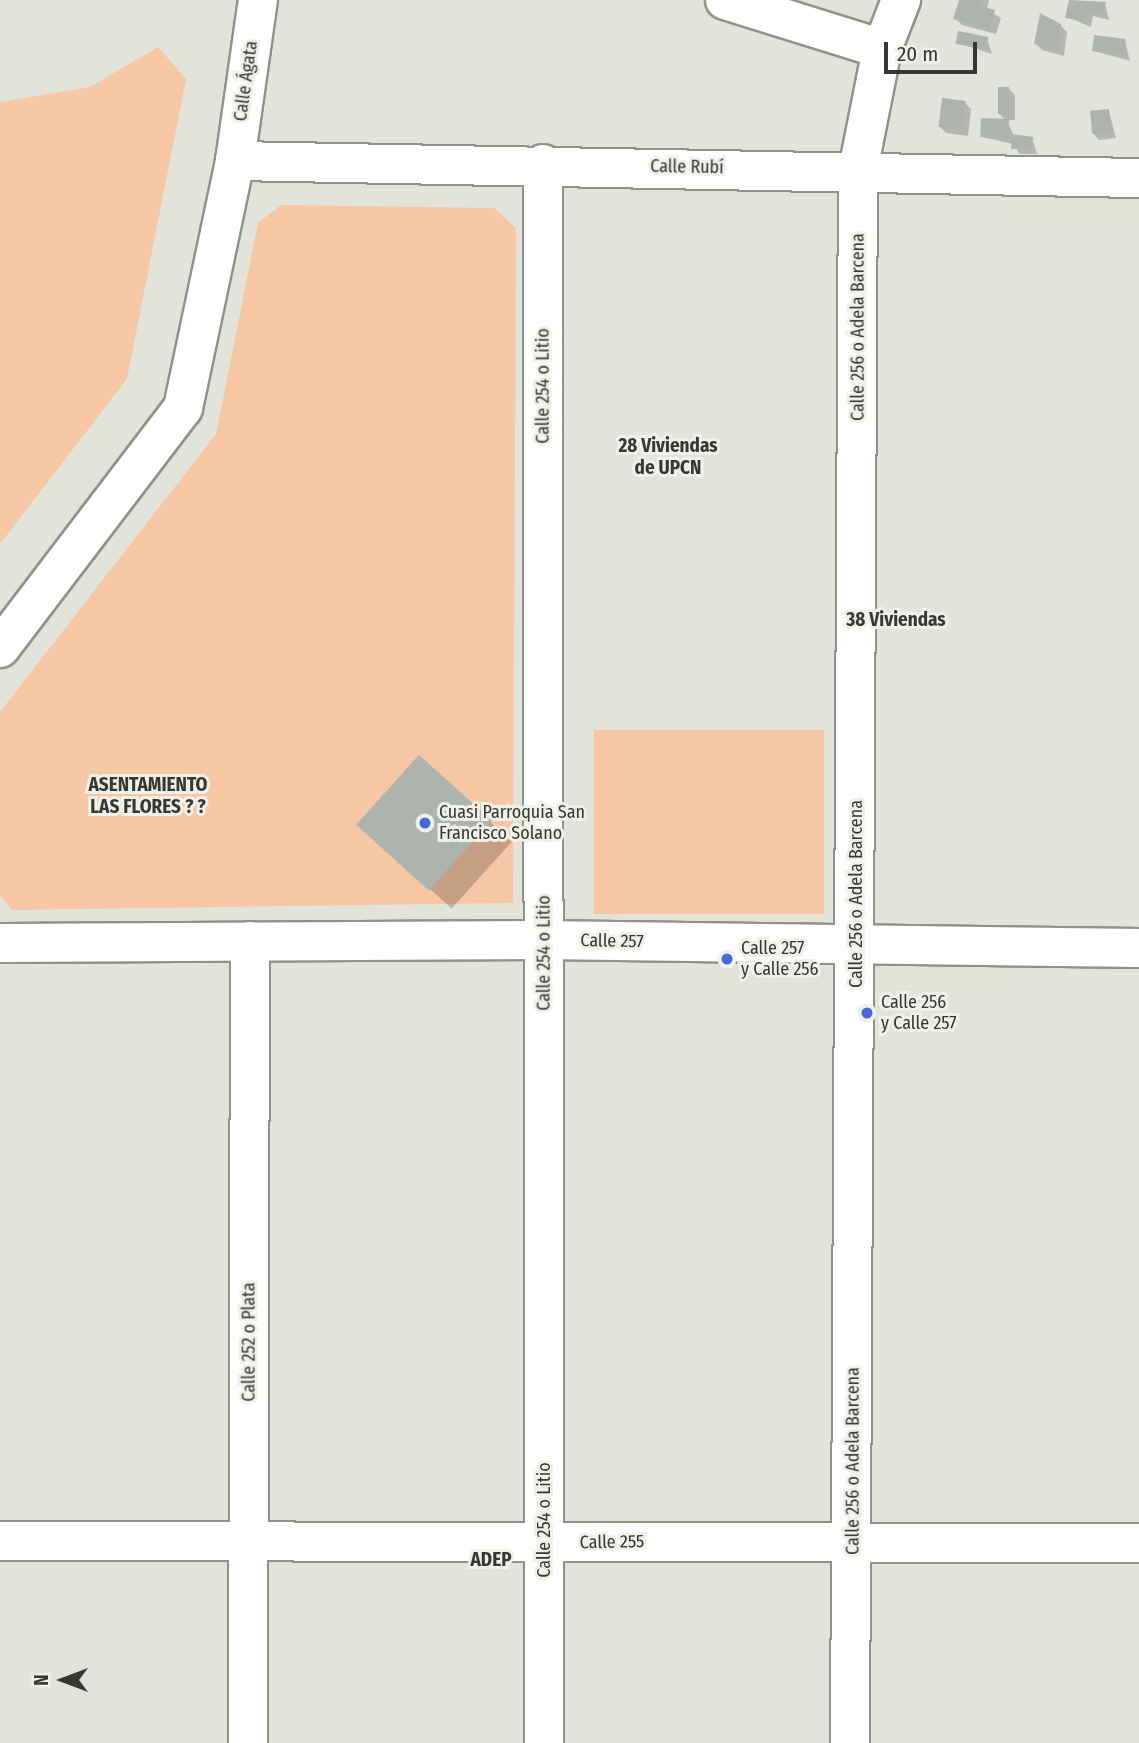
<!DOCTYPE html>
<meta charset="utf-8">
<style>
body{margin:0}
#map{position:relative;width:1139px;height:1743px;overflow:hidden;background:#e2e4dc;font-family:"Fira Sans Condensed",sans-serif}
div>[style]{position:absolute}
.green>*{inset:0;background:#f7c6a5;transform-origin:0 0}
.shadow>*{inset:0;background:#0003;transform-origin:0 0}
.building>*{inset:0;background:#adb3ad;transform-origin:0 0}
.roads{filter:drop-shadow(2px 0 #90928a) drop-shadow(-2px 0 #90928a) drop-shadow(0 2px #90928a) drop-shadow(0 -2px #90928a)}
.minor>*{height:38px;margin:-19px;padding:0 19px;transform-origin:19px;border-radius:19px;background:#fff}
.dots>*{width:19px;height:19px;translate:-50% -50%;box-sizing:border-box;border:4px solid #f0f1e9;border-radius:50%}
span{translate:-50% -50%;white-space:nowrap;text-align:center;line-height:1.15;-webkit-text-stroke:6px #f0f1e9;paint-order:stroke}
.street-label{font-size:18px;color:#363633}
.poi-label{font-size:18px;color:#363633}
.left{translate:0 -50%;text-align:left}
.neighbourhood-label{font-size:19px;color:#363633;font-weight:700}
.north{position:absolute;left:28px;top:1645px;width:70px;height:70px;-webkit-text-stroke:5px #f0f1e9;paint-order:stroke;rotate:270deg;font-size:19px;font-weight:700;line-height:28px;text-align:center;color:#363633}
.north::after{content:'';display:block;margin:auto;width:24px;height:32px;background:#363633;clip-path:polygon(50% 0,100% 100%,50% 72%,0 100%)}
.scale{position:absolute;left:884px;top:42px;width:93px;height:32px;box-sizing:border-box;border:4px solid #363633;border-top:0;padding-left:9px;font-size:21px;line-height:24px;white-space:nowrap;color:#363633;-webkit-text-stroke:5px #f0f1e9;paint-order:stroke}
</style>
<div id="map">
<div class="green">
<i style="clip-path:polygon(158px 47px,186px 79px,127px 379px,0 544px,0 102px,90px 87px)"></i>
<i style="clip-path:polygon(281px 205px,494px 208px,516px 228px,513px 903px,12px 910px,0 895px,0 712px,216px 434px,258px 223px)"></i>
<i style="left:594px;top:730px;width:230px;height:184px"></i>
</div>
<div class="shadow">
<i style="clip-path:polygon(961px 0,989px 0,987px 10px,1001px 18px,996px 34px,962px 25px,955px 18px)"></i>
<i style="clip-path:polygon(1105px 4px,1109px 20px,1093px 16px,1091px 27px,1067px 17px)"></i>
<i style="clip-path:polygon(1060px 25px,1067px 32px,1064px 56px,1042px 50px,1036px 44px)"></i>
<i style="clip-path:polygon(987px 38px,992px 54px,958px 43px)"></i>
<i style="clip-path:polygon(1125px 41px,1130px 61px,1094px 51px)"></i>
<i style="clip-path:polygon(1009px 89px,1015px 95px,1015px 120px,1007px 120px,1014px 136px,1032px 138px,1037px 154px,1020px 154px,1013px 144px,982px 137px,1006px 121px,999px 113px)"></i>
<i style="clip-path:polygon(965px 103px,971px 109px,968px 136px,946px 133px,940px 127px)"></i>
<i style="clip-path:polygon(1109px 111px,1116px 138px,1099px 140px,1093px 133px)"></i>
<i style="left:419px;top:758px;width:125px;height:90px;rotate:42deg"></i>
</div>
<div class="building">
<i style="clip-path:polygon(959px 0,982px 0,980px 6px,995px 10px,990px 29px,953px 19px)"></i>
<i style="clip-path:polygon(1069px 0,1106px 2px,1103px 15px,1087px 11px,1085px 21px,1065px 18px)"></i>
<i style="clip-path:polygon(1040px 13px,1061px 24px,1058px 50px,1034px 44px)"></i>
<i style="left:958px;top:31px;width:31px;height:13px;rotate:11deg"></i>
<i style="left:1094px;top:35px;width:32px;height:16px;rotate:7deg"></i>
<i style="left:998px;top:87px;width:11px;height:27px"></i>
<i style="left:942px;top:98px;width:24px;height:29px;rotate:7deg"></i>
<i style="left:1109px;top:109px;width:23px;height:19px;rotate:85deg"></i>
<i style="left:981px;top:118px;width:28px;height:19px;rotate:2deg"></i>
<i style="clip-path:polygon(1012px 134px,1033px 137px,1032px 149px,1011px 149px)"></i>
<i style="left:419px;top:755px;width:98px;height:94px;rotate:42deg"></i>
</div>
<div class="roads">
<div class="minor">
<i style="left:725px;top:0;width:164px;rotate:17.3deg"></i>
<i style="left:235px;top:161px;width:904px;rotate:1.08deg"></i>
<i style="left:543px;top:164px;width:1579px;rotate:89.96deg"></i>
<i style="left:0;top:648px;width:302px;rotate:-52.7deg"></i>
<i style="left:183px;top:408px;width:252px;rotate:-78.1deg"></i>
<i style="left:235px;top:161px;width:163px;rotate:-81.9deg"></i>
<i style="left:0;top:943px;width:544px;rotate:-0.32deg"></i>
<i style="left:544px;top:940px;width:595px;rotate:0.77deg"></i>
<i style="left:0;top:1541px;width:1139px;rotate:0.1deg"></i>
<i style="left:248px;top:1743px;width:802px;rotate:-89.86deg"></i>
<i style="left:850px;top:1743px;width:1573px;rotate:-89.71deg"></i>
<i style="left:858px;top:170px;width:123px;rotate:-78.8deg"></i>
<i style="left:882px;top:49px;width:53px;rotate:-68.8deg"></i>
</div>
</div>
<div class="dots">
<i style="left:425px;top:823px;background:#4469db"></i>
<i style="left:727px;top:959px;background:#4469db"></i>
<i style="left:867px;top:1013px;background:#4469db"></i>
</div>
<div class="street-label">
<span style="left:246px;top:81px;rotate:-82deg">Calle Ágata</span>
<span style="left:687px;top:167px;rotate:1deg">Calle Rubí</span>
<span style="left:858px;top:327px;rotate:-90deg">Calle 256 o Adela Barcena</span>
<span style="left:543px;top:386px;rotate:-90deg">Calle 254 o Litio</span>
<span style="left:856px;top:894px;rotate:-90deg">Calle 256 o Adela Barcena</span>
<span style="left:612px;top:941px;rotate:1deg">Calle 257</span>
<span style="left:544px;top:953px;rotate:-90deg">Calle 254 o Litio</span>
<span style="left:249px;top:1342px;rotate:-90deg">Calle 252 o Plata</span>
<span style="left:853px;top:1461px;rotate:-90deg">Calle 256 o Adela Barcena</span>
<span style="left:544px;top:1520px;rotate:-90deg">Calle 254 o Litio</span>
<span style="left:612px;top:1542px;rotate:-1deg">Calle 255</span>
</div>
<div class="poi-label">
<span class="left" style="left:439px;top:823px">Cuasi Parroquia San<br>Francisco Solano</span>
<span class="left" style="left:741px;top:959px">Calle 257<br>y Calle 256</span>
<span class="left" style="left:881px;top:1013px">Calle 256<br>y Calle 257</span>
</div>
<div class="neighbourhood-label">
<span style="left:668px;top:457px">28 Viviendas<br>de UPCN</span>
<span style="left:896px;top:620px">38 Viviendas</span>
<span style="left:148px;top:796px">ASENTAMIENTO<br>LAS FLORES ? ?</span>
<span style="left:491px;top:1560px">ADEP</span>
</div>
<div class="north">N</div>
<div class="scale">20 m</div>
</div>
